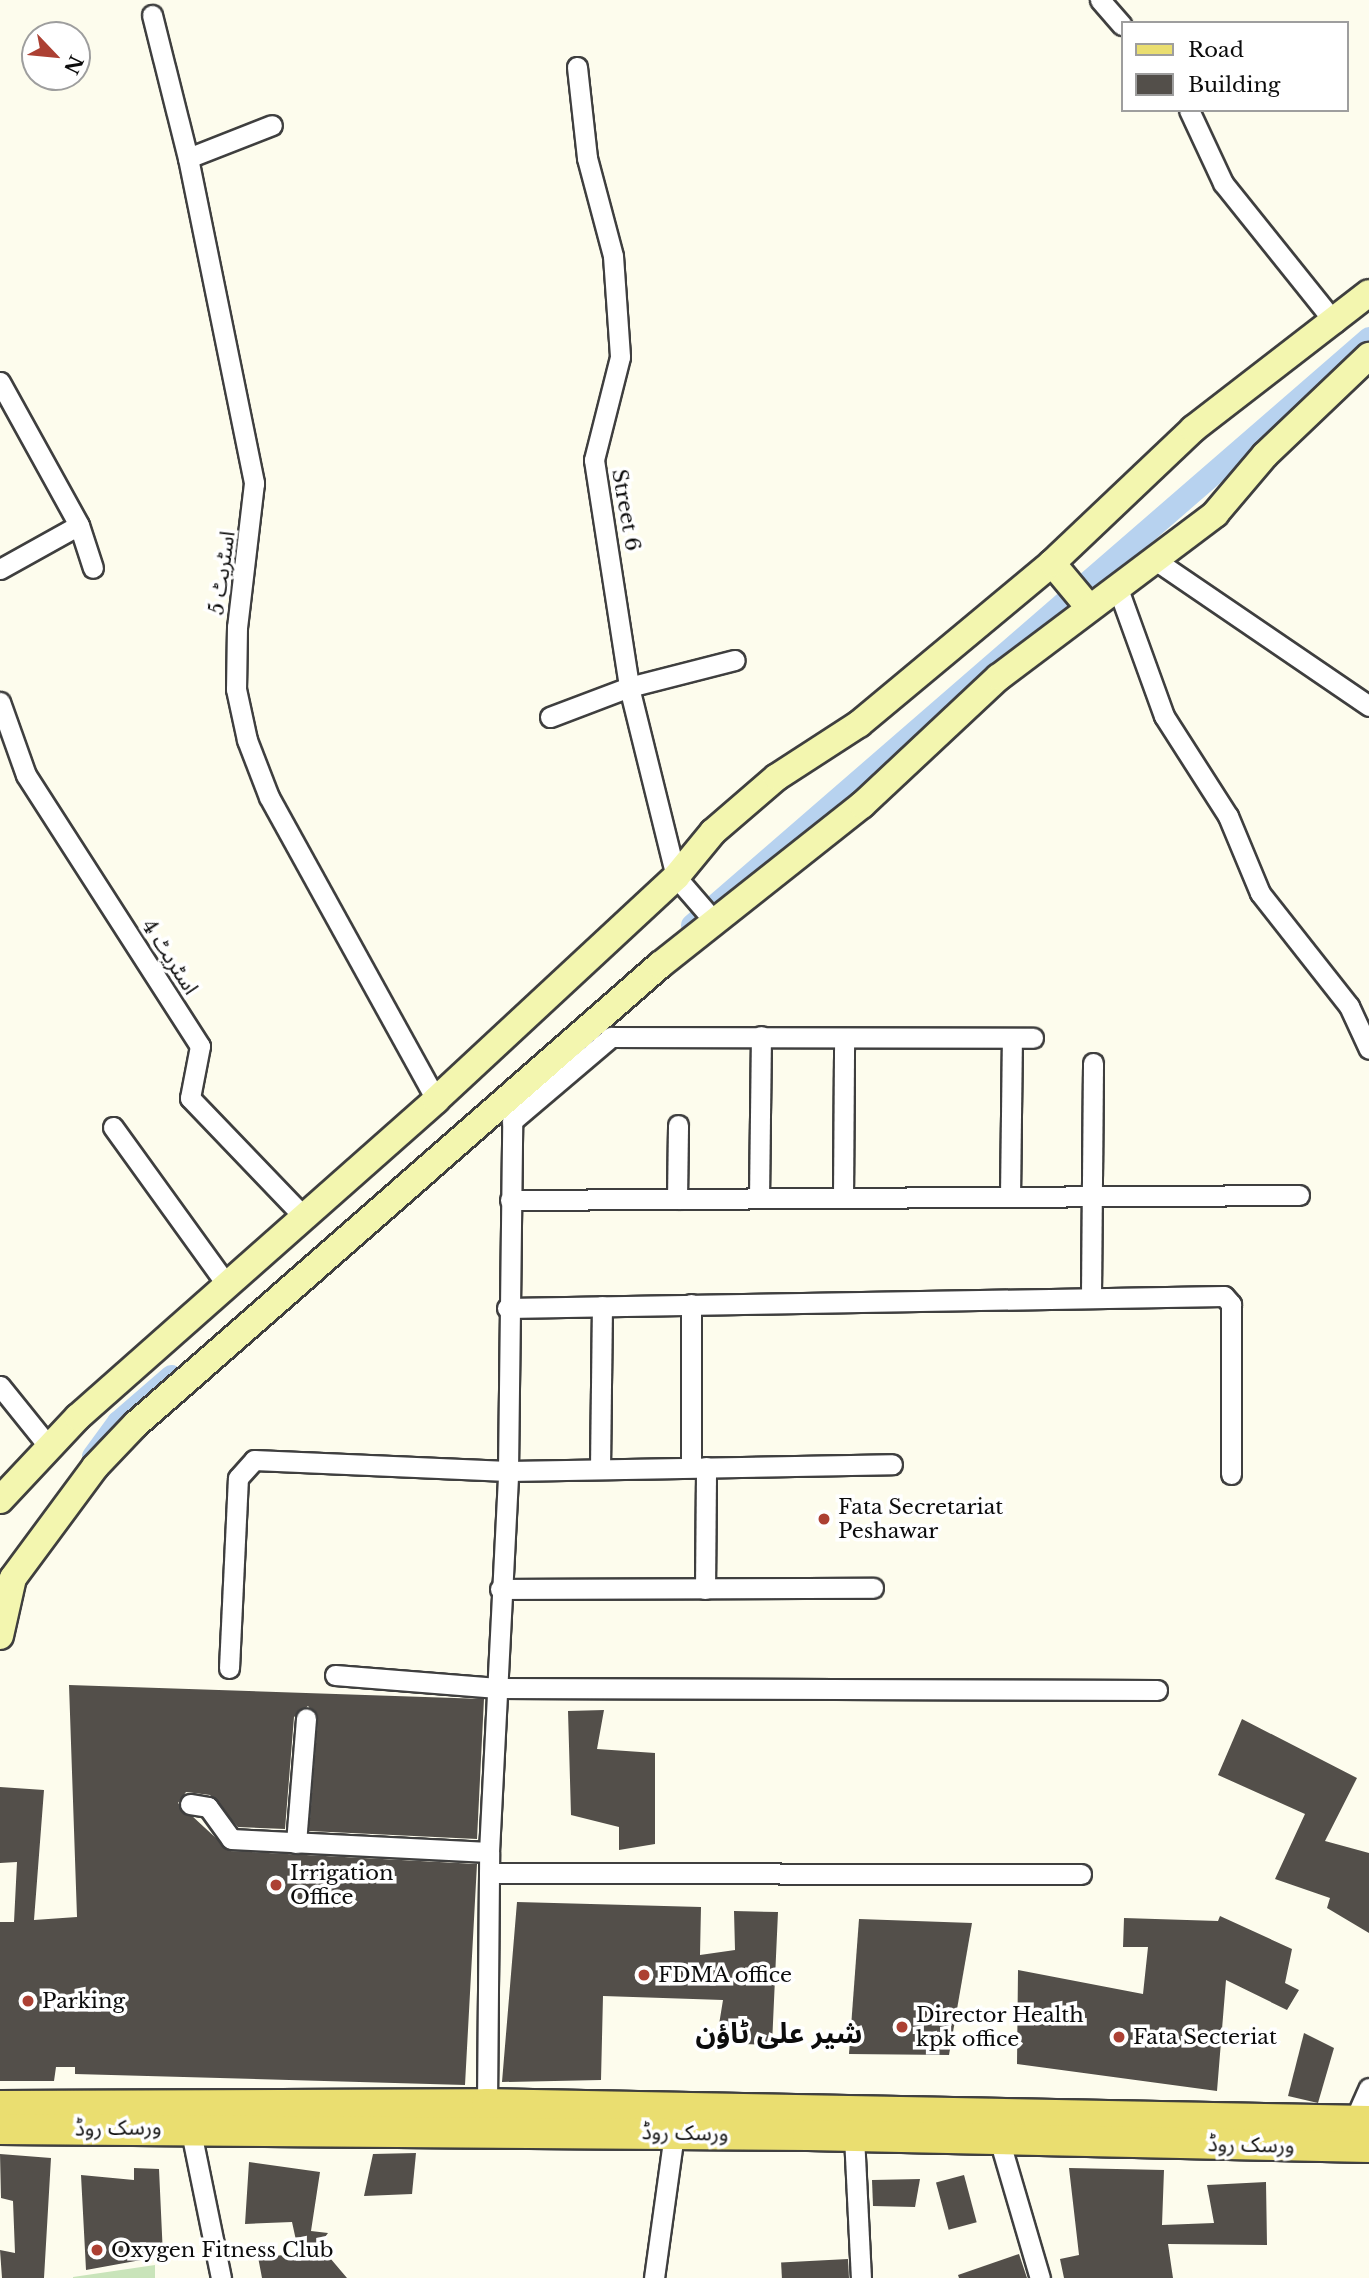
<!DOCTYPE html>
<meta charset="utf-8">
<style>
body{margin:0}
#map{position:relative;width:1369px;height:2278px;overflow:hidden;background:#fdfced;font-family:"Libre Baskerville","Noto Sans Arabic",serif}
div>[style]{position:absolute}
.green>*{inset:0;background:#c9e4ba}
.canal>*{height:23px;margin:-11.5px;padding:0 11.5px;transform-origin:11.5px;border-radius:11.5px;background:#b7d2ef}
.building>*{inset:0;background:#534f4a;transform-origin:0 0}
.roads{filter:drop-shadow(2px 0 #3f3f3f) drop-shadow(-2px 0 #3f3f3f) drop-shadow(0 2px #3f3f3f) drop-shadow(0 -2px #3f3f3f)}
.street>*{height:19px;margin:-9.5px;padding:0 9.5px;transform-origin:9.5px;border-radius:9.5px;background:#fff}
.secondary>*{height:26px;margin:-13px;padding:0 13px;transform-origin:13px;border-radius:13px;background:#f3f6af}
.primary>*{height:30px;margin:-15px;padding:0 15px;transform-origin:15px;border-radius:15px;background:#eade70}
.dots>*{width:19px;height:19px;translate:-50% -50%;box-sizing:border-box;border:4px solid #fff;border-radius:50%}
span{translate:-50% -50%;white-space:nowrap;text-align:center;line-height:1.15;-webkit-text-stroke:7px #fff;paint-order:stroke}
.street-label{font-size:21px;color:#0c0c0c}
.poi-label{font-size:21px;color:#0c0c0c}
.left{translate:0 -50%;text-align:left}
.district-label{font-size:28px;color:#0c0c0c;font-weight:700}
.legend{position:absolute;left:1121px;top:21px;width:228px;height:91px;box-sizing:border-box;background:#fff;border:2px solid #9e9e9e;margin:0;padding:9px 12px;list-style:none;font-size:21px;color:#0c0c0c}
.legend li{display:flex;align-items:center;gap:14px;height:35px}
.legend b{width:35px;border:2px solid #9e9e9e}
.north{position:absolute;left:21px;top:21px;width:70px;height:70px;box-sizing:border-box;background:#fff;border:2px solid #9e9e9e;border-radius:50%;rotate:116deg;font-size:19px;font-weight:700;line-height:28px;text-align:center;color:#0c0c0c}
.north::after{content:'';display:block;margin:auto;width:24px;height:32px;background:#ac4033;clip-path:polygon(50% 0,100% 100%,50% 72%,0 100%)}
</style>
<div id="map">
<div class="green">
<i style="clip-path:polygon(155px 2265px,155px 2278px,73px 2278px,73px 2277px)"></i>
</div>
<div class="canal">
<i style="left:692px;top:925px;width:896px;rotate:-40.93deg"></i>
<i style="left:93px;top:1456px;width:42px;rotate:-53.7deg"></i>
<i style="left:118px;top:1422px;width:70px;rotate:-41deg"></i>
</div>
<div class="building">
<i style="clip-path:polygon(69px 1685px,484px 1699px,477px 1839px,309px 1831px,318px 1719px,308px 1706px,294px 1717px,285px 1829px,238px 1827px,210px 1795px,186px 1792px,178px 1803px,230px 1851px,477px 1864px,465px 2085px,75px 2074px,75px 2067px,56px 2067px,54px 2081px,0 2081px,0 1922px,14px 1922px,17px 1862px,0 1863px,0 1787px,44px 1790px,34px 1920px,77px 1917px)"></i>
<i style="clip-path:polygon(604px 1710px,597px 1749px,655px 1753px,655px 1844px,619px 1850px,619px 1827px,571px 1815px,568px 1711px)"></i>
<i style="clip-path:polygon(1242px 1719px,1357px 1778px,1325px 1841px,1369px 1853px,1369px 1933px,1327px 1908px,1330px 1898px,1275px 1879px,1305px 1814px,1218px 1775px)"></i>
<i style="clip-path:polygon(517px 1902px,701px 1907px,700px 1955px,735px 1950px,734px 1911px,778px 1912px,772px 2045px,716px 2043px,723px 2000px,603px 1996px,601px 2080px,502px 2082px)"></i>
<i style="clip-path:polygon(1220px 1916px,1292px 1949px,1285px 1983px,1299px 1990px,1287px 2010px,1226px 1980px,1217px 2091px,1017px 2064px,1018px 1970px,1143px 1994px,1148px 1947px,1123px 1947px,1124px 1918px,1218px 1921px)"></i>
<i style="clip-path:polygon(859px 1919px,972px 1923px,949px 2055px,849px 2054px)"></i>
<i style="clip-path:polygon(1304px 2033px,1334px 2048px,1318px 2103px,1288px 2096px)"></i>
<i style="clip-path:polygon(416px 2153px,412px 2194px,364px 2196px,373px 2154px)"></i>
<i style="clip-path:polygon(0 2154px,51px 2158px,44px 2278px,2px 2278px,0 2250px,15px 2253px,13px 2201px,1px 2198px)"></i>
<i style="clip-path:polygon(249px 2162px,320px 2172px,311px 2231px,328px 2233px,319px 2245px,347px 2278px,262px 2278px,258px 2257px,299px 2254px,292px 2222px,245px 2224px)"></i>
<i style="clip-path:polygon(134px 2168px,159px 2169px,163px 2256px,86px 2270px,81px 2175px,134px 2180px)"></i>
<i style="clip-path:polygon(1069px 2168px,1164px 2170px,1162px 2225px,1214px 2223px,1207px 2185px,1266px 2182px,1267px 2245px,1168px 2244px,1173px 2278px,1064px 2278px,1060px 2259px,1079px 2255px)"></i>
<i style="left:964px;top:2175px;width:49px;height:29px;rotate:75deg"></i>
<i style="clip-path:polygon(920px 2179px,915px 2207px,873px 2206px,872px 2180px)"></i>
<i style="clip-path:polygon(1019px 2254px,1027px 2278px,959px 2278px,958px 2275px)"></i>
<i style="left:848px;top:2259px;width:19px;height:67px;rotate:87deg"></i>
</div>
<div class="roads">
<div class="street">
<i style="left:1100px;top:0;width:33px;rotate:49deg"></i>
<i style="left:152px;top:15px;width:147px;rotate:75.9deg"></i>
<i style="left:188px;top:158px;width:332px;rotate:78.5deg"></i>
<i style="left:254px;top:483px;width:145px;rotate:96.7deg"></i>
<i style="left:237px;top:627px;width:62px;rotate:90.9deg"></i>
<i style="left:236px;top:689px;width:52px;rotate:77.8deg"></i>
<i style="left:247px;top:740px;width:61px;rotate:68.9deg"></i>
<i style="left:269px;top:797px;width:346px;rotate:61.1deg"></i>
<i style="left:577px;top:67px;width:92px;rotate:83.7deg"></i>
<i style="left:587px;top:158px;width:101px;rotate:75.1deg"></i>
<i style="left:613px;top:256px;width:101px;rotate:86deg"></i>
<i style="left:620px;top:357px;width:106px;rotate:104.2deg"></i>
<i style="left:594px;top:460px;width:230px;rotate:81.2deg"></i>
<i style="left:629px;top:687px;width:196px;rotate:76.1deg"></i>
<i style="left:676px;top:877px;width:60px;rotate:49.1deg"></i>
<i style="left:1189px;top:110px;width:81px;rotate:65deg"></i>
<i style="left:1223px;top:183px;width:179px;rotate:51.3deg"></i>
<i style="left:188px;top:158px;width:90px;rotate:-21.4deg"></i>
<i style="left:0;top:382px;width:163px;rotate:61.1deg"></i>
<i style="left:79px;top:525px;width:45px;rotate:72deg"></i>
<i style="left:1155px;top:560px;width:259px;rotate:34.3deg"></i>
<i style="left:0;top:569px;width:90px;rotate:-29.1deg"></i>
<i style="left:1117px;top:586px;width:138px;rotate:70.1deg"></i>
<i style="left:1164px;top:716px;width:119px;rotate:57.4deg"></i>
<i style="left:1228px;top:816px;width:83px;rotate:67.4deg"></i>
<i style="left:1260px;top:893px;width:144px;rotate:51.8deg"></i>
<i style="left:1349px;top:1006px;width:47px;rotate:65.1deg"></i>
<i style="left:0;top:702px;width:77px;rotate:70.4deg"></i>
<i style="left:26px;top:775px;width:322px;rotate:57.3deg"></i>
<i style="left:200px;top:1046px;width:53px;rotate:100.9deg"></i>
<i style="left:190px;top:1098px;width:165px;rotate:46.2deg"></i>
<i style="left:550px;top:717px;width:85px;rotate:-20.8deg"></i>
<i style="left:629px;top:687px;width:109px;rotate:-14.3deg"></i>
<i style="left:113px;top:1127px;width:190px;rotate:54.2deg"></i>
<i style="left:1010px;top:1197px;width:159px;rotate:-89.3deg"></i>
<i style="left:759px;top:1198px;width:162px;rotate:-89.3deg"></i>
<i style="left:843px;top:1198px;width:160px;rotate:-89.6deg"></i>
<i style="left:677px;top:1199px;width:74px;rotate:-89.2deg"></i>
<i style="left:510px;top:1200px;width:789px;rotate:-0.36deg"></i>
<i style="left:1091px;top:1295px;width:232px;rotate:-89.5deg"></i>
<i style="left:507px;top:1308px;width:717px;rotate:-0.96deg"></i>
<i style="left:1224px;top:1296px;width:11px;rotate:49deg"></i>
<i style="left:1231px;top:1304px;width:170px;rotate:90deg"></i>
<i style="left:0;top:1386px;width:78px;rotate:51.2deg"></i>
<i style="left:691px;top:1467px;width:163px;rotate:-90deg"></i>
<i style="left:600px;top:1468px;width:162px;rotate:-89.3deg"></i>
<i style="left:500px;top:1589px;width:373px;rotate:-0.2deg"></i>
<i style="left:705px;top:1589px;width:122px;rotate:-89.5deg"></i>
<i style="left:229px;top:1668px;width:190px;rotate:-87.3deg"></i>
<i style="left:238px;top:1478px;width:24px;rotate:-48deg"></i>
<i style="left:254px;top:1460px;width:254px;rotate:2.5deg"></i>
<i style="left:508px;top:1471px;width:384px;rotate:-1deg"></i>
<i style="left:335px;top:1675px;width:163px;rotate:4.6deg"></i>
<i style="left:497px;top:1688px;width:660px;rotate:0.17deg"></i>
<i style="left:190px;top:1804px;width:18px;rotate:9deg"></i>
<i style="left:208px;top:1807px;width:39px;rotate:54deg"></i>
<i style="left:231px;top:1839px;width:258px;rotate:2.9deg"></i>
<i style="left:296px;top:1843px;width:125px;rotate:-85.4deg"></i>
<i style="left:489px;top:1873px;width:592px;rotate:0.1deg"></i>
<i style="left:487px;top:2104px;width:252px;rotate:-89.5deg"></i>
<i style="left:489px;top:1852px;width:381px;rotate:-87.1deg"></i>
<i style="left:508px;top:1471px;width:350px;rotate:-89.3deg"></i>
<i style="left:512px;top:1121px;width:130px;rotate:-40.3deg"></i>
<i style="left:611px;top:1037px;width:422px;rotate:0.1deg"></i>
<i style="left:1354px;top:2121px;width:36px;rotate:-66deg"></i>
<i style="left:190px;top:2127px;width:154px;rotate:78.4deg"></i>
<i style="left:854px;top:2136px;width:142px;rotate:87.2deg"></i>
<i style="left:999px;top:2139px;width:145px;rotate:73.6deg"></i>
<i style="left:654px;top:2278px;width:146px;rotate:-82.1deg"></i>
</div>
<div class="secondary">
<i style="left:1052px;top:563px;width:55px;rotate:50.2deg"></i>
<i style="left:0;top:1500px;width:114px;rotate:-46.8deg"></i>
<i style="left:78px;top:1417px;width:478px;rotate:-41.5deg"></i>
<i style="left:436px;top:1100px;width:328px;rotate:-42.9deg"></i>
<i style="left:676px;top:877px;width:58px;rotate:-50.6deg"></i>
<i style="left:713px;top:832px;width:84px;rotate:-40.7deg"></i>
<i style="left:777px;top:777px;width:98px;rotate:-32.9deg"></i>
<i style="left:859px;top:724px;width:251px;rotate:-39.8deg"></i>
<i style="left:1052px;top:563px;width:195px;rotate:-43.5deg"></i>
<i style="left:1193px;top:429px;width:222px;rotate:-37.7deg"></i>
<i style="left:0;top:1636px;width:59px;rotate:-77.4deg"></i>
<i style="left:13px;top:1578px;width:138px;rotate:-53.5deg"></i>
<i style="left:95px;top:1467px;width:59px;rotate:-46.4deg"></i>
<i style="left:136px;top:1424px;width:697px;rotate:-41.22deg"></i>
<i style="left:660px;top:965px;width:258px;rotate:-38.4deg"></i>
<i style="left:862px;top:805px;width:187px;rotate:-43.1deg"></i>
<i style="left:999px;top:677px;width:271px;rotate:-37deg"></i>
<i style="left:1215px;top:514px;width:77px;rotate:-49.7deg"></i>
<i style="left:1265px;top:455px;width:144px;rotate:-43.6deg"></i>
</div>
<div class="primary">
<i style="left:0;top:2106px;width:487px;rotate:-0.2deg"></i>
<i style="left:487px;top:2104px;width:882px;rotate:1.1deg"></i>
<i style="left:0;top:2129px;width:808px;rotate:0.43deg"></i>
<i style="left:808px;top:2135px;width:561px;rotate:1.23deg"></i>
</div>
</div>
<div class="dots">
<i style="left:824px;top:1519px;background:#ac4033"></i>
<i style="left:276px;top:1885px;background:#ac4033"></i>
<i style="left:644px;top:1975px;background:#ac4033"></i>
<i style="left:28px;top:2001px;background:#ac4033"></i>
<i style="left:902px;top:2027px;background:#ac4033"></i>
<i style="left:1119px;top:2037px;background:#ac4033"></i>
<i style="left:97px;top:2250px;background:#ac4033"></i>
</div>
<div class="street-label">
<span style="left:626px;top:510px;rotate:80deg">Street 6</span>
<span style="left:222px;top:573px;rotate:-82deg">اسٹریٹ 5</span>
<span style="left:170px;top:957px;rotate:57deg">اسٹریٹ 4</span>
<span style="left:118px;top:2128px;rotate:-1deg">ورسک روڈ</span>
<span style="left:685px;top:2133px;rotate:1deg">ورسک روڈ</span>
<span style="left:1251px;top:2145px;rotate:1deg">ورسک روڈ</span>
</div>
<div class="poi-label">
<span class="left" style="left:838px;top:1519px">Fata Secretariat<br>Peshawar</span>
<span class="left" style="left:290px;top:1885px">Irrigation<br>Office</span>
<span class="left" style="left:658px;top:1975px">FDMA office</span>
<span class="left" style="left:42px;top:2001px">Parking</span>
<span class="left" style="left:916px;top:2027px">Director Health<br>kpk office</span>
<span class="left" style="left:1133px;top:2037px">Fata Secteriat</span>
<span class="left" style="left:111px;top:2250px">Oxygen Fitness Club</span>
</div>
<div class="district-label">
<span style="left:779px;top:2034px">شیر علی ٹاؤن</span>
</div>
<ul class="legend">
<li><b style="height:9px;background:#eade70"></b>Road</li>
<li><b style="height:19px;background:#534f4a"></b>Building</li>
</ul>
<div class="north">N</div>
</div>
